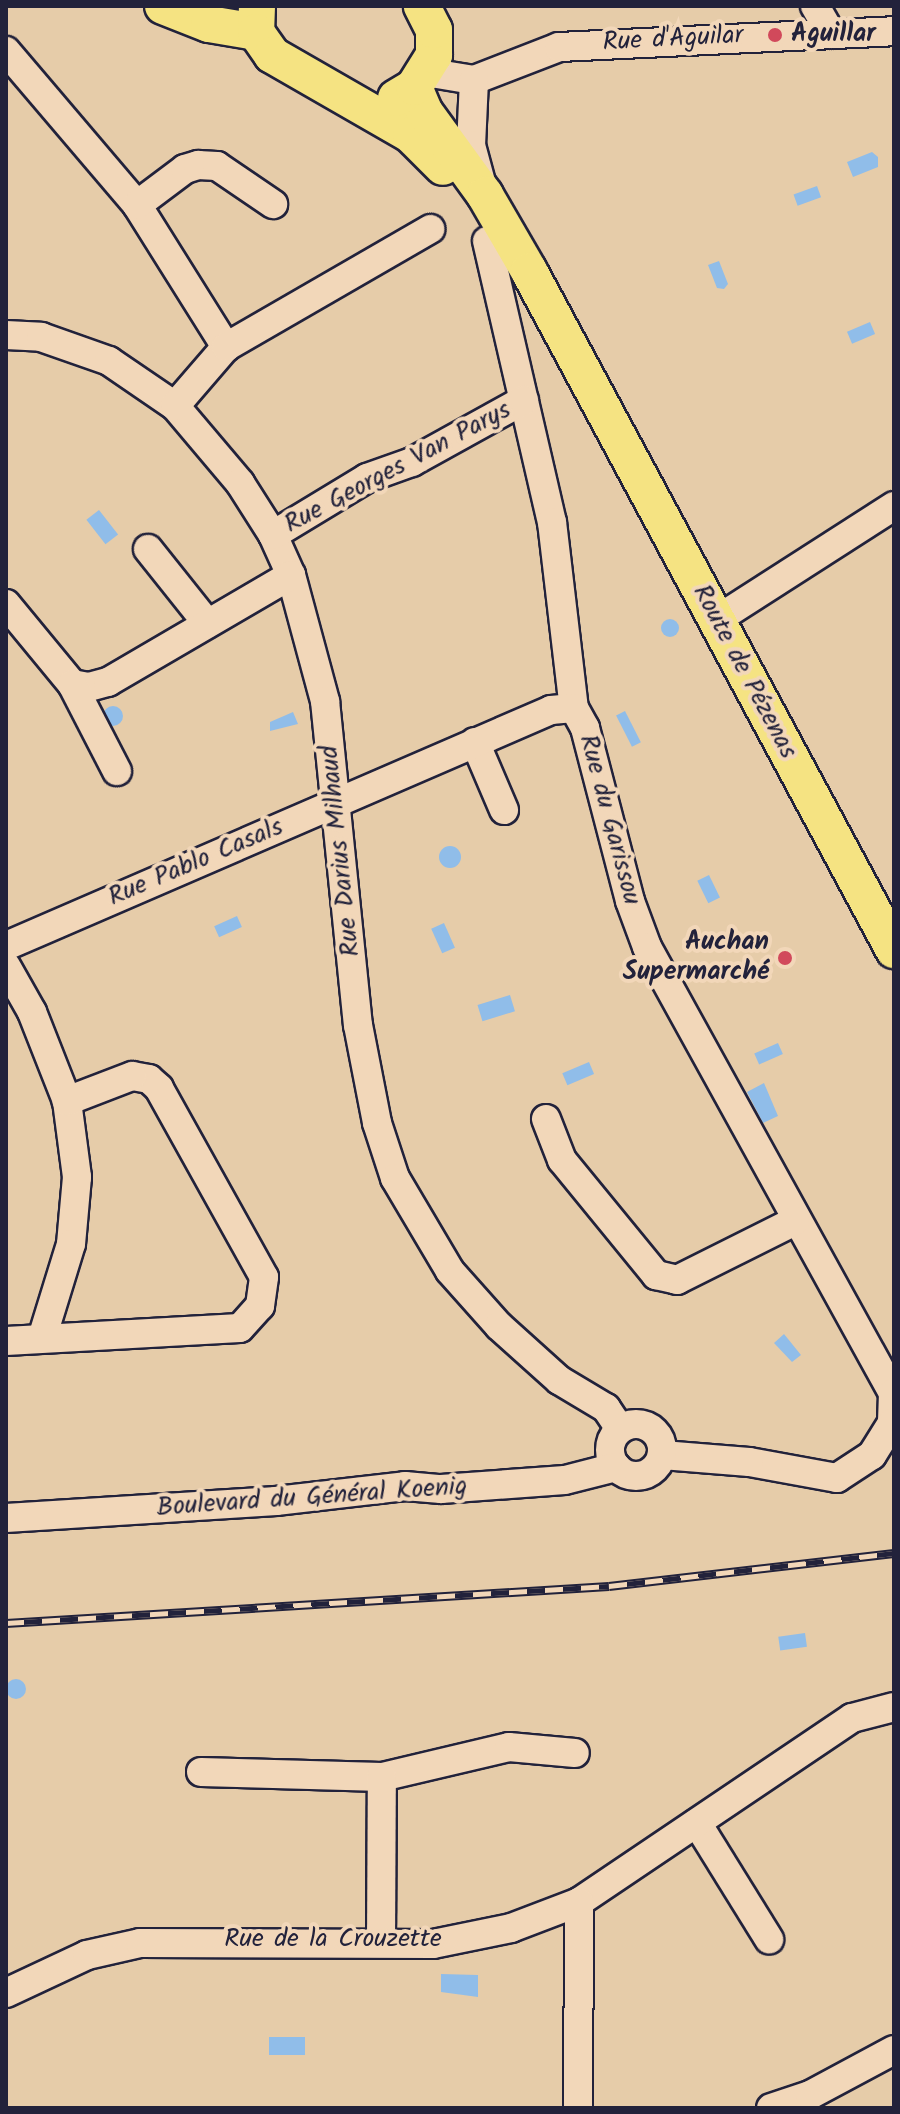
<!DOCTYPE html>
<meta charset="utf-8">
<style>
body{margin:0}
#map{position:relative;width:900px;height:2114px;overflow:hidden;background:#e6cca9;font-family:Kalam,sans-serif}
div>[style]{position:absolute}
.water>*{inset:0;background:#90bde9;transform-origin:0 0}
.round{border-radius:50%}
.roads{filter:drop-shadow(2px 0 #22223b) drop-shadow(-2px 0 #22223b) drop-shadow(0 2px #22223b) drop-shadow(0 -2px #22223b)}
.minor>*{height:28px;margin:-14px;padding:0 14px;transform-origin:14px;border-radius:14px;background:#f2d7b9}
.minor>.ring{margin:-14px;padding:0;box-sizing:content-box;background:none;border:28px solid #f2d7b9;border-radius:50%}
.major>*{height:36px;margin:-18px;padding:0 18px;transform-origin:18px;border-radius:18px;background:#f5e382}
.rail>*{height:9px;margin-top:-4.5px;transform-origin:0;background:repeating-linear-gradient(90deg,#f2d7b9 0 18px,#22223b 0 36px);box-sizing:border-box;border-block:2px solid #22223b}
.dots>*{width:22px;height:22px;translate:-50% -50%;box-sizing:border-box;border:4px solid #f2d7b9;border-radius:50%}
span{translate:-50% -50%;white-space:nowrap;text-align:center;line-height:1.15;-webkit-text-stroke:8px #f2d7b9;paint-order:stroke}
.poi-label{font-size:26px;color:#22223b;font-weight:700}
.left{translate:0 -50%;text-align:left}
.right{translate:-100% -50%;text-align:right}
.street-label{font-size:26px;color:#22223b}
.frame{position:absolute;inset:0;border:8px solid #22223b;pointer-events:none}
</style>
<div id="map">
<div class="water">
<i style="clip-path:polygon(872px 152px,878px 157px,878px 167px,853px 177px,847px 162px)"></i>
<i style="left:817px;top:186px;width:12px;height:25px;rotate:70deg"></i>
<i style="clip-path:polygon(719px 261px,728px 284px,724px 289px,717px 288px,708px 265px)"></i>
<i style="left:870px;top:322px;width:13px;height:25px;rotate:67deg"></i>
<i style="left:99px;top:510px;width:31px;height:16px;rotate:52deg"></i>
<i class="round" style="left:661px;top:619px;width:18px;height:18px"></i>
<i class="round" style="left:103px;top:706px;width:20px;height:20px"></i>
<i style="left:625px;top:711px;width:35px;height:10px;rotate:63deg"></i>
<i style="clip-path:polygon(293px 712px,298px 724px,270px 731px,270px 722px)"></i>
<i class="round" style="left:439px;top:846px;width:22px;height:22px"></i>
<i style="left:709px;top:875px;width:25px;height:13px;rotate:64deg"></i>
<i style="left:237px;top:916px;width:12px;height:25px;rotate:66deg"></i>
<i style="left:444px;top:923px;width:27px;height:14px;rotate:66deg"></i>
<i style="left:510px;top:995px;width:17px;height:34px;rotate:73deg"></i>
<i style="left:778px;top:1043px;width:12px;height:26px;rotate:66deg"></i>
<i style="left:589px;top:1062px;width:13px;height:29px;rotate:67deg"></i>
<i style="clip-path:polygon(764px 1083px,778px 1116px,763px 1123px,747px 1092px)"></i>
<i style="clip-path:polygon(784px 1334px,801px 1355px,792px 1362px,774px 1343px)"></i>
<i style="left:805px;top:1633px;width:14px;height:27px;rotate:82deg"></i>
<i class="round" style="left:6px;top:1679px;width:20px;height:20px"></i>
<i style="clip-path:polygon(441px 1974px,478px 1975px,478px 1997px,441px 1992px)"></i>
<i style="left:269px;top:2037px;width:36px;height:18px"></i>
</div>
<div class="roads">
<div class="minor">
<i style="left:815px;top:6px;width:32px;rotate:60deg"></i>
<i style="left:6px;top:51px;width:202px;rotate:49.6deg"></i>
<i style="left:137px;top:205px;width:168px;rotate:57.9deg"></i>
<i style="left:425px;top:72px;width:50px;rotate:9.3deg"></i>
<i style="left:474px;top:80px;width:91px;rotate:-21.2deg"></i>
<i style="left:559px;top:47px;width:335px;rotate:-2.7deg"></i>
<i style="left:474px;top:80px;width:65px;rotate:92.6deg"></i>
<i style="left:471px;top:145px;width:38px;rotate:75deg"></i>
<i style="left:137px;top:205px;width:60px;rotate:-36.9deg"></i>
<i style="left:185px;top:169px;width:14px;rotate:-17deg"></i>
<i style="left:198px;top:165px;width:19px;rotate:3deg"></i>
<i style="left:217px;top:166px;width:68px;rotate:34.2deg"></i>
<i style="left:487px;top:241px;width:288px;rotate:77deg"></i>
<i style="left:552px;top:522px;width:187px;rotate:83.3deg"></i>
<i style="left:574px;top:708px;width:23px;rotate:61deg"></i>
<i style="left:585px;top:728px;width:179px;rotate:75.4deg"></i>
<i style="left:630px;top:901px;width:49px;rotate:69.7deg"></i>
<i style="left:647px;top:947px;width:509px;rotate:61.12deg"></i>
<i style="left:893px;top:1393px;width:30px;rotate:92deg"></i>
<i style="left:892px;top:1423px;width:38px;rotate:122deg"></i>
<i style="left:872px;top:1455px;width:42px;rotate:146.7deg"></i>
<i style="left:837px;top:1478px;width:89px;rotate:-169.7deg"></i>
<i style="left:749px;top:1462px;width:87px;rotate:-175.4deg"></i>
<i style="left:6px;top:335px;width:35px;rotate:3deg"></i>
<i style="left:41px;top:337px;width:72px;rotate:19.4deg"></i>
<i style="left:109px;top:361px;width:80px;rotate:34.3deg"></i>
<i style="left:175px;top:406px;width:101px;rotate:49.8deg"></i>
<i style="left:240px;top:483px;width:62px;rotate:57.6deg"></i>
<i style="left:273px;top:535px;width:44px;rotate:65.8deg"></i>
<i style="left:291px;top:575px;width:131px;rotate:74.9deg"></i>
<i style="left:325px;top:701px;width:326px;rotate:84.2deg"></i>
<i style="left:358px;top:1025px;width:100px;rotate:79deg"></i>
<i style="left:377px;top:1123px;width:58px;rotate:71.9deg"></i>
<i style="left:395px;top:1178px;width:108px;rotate:59.4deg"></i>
<i style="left:450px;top:1271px;width:74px;rotate:48.3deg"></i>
<i style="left:499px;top:1326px;width:81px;rotate:42deg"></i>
<i style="left:559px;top:1380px;width:55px;rotate:30.8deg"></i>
<i style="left:606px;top:1408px;width:25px;rotate:56deg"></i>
<i style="left:175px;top:406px;width:78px;rotate:-49.2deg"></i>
<i style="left:226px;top:347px;width:236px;rotate:-30deg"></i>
<i style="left:273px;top:535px;width:110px;rotate:-31.2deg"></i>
<i style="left:367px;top:478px;width:48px;rotate:-19.6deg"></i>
<i style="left:412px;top:462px;width:128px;rotate:-29deg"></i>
<i style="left:148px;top:549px;width:95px;rotate:51.4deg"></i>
<i style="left:6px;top:604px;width:104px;rotate:50.5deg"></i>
<i style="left:72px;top:684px;width:17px;rotate:10deg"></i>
<i style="left:89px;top:687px;width:20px;rotate:-15deg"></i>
<i style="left:108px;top:682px;width:212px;rotate:-30.3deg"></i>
<i style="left:718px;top:619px;width:209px;rotate:-32.7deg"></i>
<i style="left:72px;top:684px;width:98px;rotate:62.7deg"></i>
<i style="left:475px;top:742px;width:74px;rotate:66.9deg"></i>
<i style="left:6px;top:946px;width:594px;rotate:-23.41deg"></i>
<i style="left:551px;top:710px;width:23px;rotate:-5deg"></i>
<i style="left:6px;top:966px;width:53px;rotate:60.5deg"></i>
<i style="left:32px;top:1012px;width:96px;rotate:68.5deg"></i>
<i style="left:67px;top:1101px;width:77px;rotate:82.5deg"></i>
<i style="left:77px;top:1177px;width:67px;rotate:95.1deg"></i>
<i style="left:71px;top:1244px;width:98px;rotate:107.1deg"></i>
<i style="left:546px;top:1119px;width:44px;rotate:68.7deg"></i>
<i style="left:562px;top:1160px;width:149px;rotate:50.7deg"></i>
<i style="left:656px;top:1275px;width:22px;rotate:13deg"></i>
<i style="left:677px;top:1280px;width:132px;rotate:-26.6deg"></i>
<i style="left:6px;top:1341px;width:234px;rotate:-3.2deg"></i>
<i style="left:240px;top:1328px;width:30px;rotate:-48deg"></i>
<i style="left:260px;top:1306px;width:29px;rotate:-82deg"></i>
<i style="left:264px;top:1277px;width:216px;rotate:-119.1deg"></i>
<i style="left:159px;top:1088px;width:13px;rotate:-138deg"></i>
<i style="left:149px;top:1079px;width:17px;rotate:-170deg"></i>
<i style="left:132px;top:1076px;width:70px;rotate:159deg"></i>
<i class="ring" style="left:610px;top:1424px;width:24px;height:24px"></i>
<i style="left:6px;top:1518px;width:271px;rotate:-3.6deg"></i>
<i style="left:276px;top:1501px;width:130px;rotate:-6.6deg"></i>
<i style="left:405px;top:1486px;width:36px;rotate:5deg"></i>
<i style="left:441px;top:1489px;width:124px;rotate:-4.2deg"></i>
<i style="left:565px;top:1480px;width:53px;rotate:-14.3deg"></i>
<i style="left:201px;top:1772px;width:181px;rotate:1.6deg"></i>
<i style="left:382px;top:1777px;width:130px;rotate:-13.3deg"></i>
<i style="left:509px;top:1747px;width:66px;rotate:5.2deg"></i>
<i style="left:697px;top:1823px;width:137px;rotate:58.2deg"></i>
<i style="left:381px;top:1943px;width:166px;rotate:-89.7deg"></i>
<i style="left:6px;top:1993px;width:89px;rotate:-25.1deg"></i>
<i style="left:87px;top:1955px;width:54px;rotate:-12.8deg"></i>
<i style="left:140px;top:1943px;width:293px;rotate:0.2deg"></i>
<i style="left:433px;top:1944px;width:80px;rotate:-11.6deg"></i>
<i style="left:511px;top:1928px;width:73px;rotate:-20.9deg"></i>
<i style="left:579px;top:1902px;width:329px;rotate:-34deg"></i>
<i style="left:852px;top:1718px;width:43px;rotate:-14.7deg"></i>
<i style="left:578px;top:2108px;width:206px;rotate:-89.7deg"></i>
<i style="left:771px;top:2108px;width:41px;rotate:-18.4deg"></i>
<i style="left:810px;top:2095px;width:95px;rotate:-28.2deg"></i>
</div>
<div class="major">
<i style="left:163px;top:6px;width:49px;rotate:21.4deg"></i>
<i style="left:209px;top:24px;width:48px;rotate:9.7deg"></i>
<i style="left:257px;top:6px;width:26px;rotate:92deg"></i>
<i style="left:256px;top:32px;width:28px;rotate:55deg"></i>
<i style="left:272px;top:55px;width:160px;rotate:29.9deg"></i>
<i style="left:411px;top:135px;width:45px;rotate:45deg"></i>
<i style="left:414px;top:87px;width:26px;rotate:67deg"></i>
<i style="left:424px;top:111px;width:104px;rotate:54deg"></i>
<i style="left:485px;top:195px;width:88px;rotate:59.9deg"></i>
<i style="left:529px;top:271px;width:771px;rotate:61.74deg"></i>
<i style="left:396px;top:98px;width:21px;rotate:-31deg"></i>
<i style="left:414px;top:87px;width:38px;rotate:-58deg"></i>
<i style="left:434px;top:55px;width:25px;rotate:-90deg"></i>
<i style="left:434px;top:30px;width:27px;rotate:-117deg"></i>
</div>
</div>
<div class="rail">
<i style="left:6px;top:1623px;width:604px;rotate:-3.51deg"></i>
<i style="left:609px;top:1586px;width:287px;rotate:-6.6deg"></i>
</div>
<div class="dots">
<i style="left:775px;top:35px;background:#d1495b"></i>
<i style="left:785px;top:958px;background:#d1495b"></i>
</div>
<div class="poi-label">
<span class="left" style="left:791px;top:35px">Aguillar</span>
<span class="right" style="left:769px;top:958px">Auchan<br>Supermarché</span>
</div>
<div class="street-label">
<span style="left:673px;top:40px;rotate:-3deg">Rue d'Aguilar</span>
<span style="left:398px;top:468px;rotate:-28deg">Rue Georges Van Parys</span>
<span style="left:744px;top:672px;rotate:62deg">Route de Pézenas</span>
<span style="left:609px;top:820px;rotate:75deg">Rue du Garissou</span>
<span style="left:341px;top:851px;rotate:-96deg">Rue Darius Milhaud</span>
<span style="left:196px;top:863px;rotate:-23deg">Rue Pablo Casals</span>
<span style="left:312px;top:1498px;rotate:-4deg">Boulevard du Général Koenig</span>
<span style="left:333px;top:1940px">Rue de la Crouzette</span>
</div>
<div class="frame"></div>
</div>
